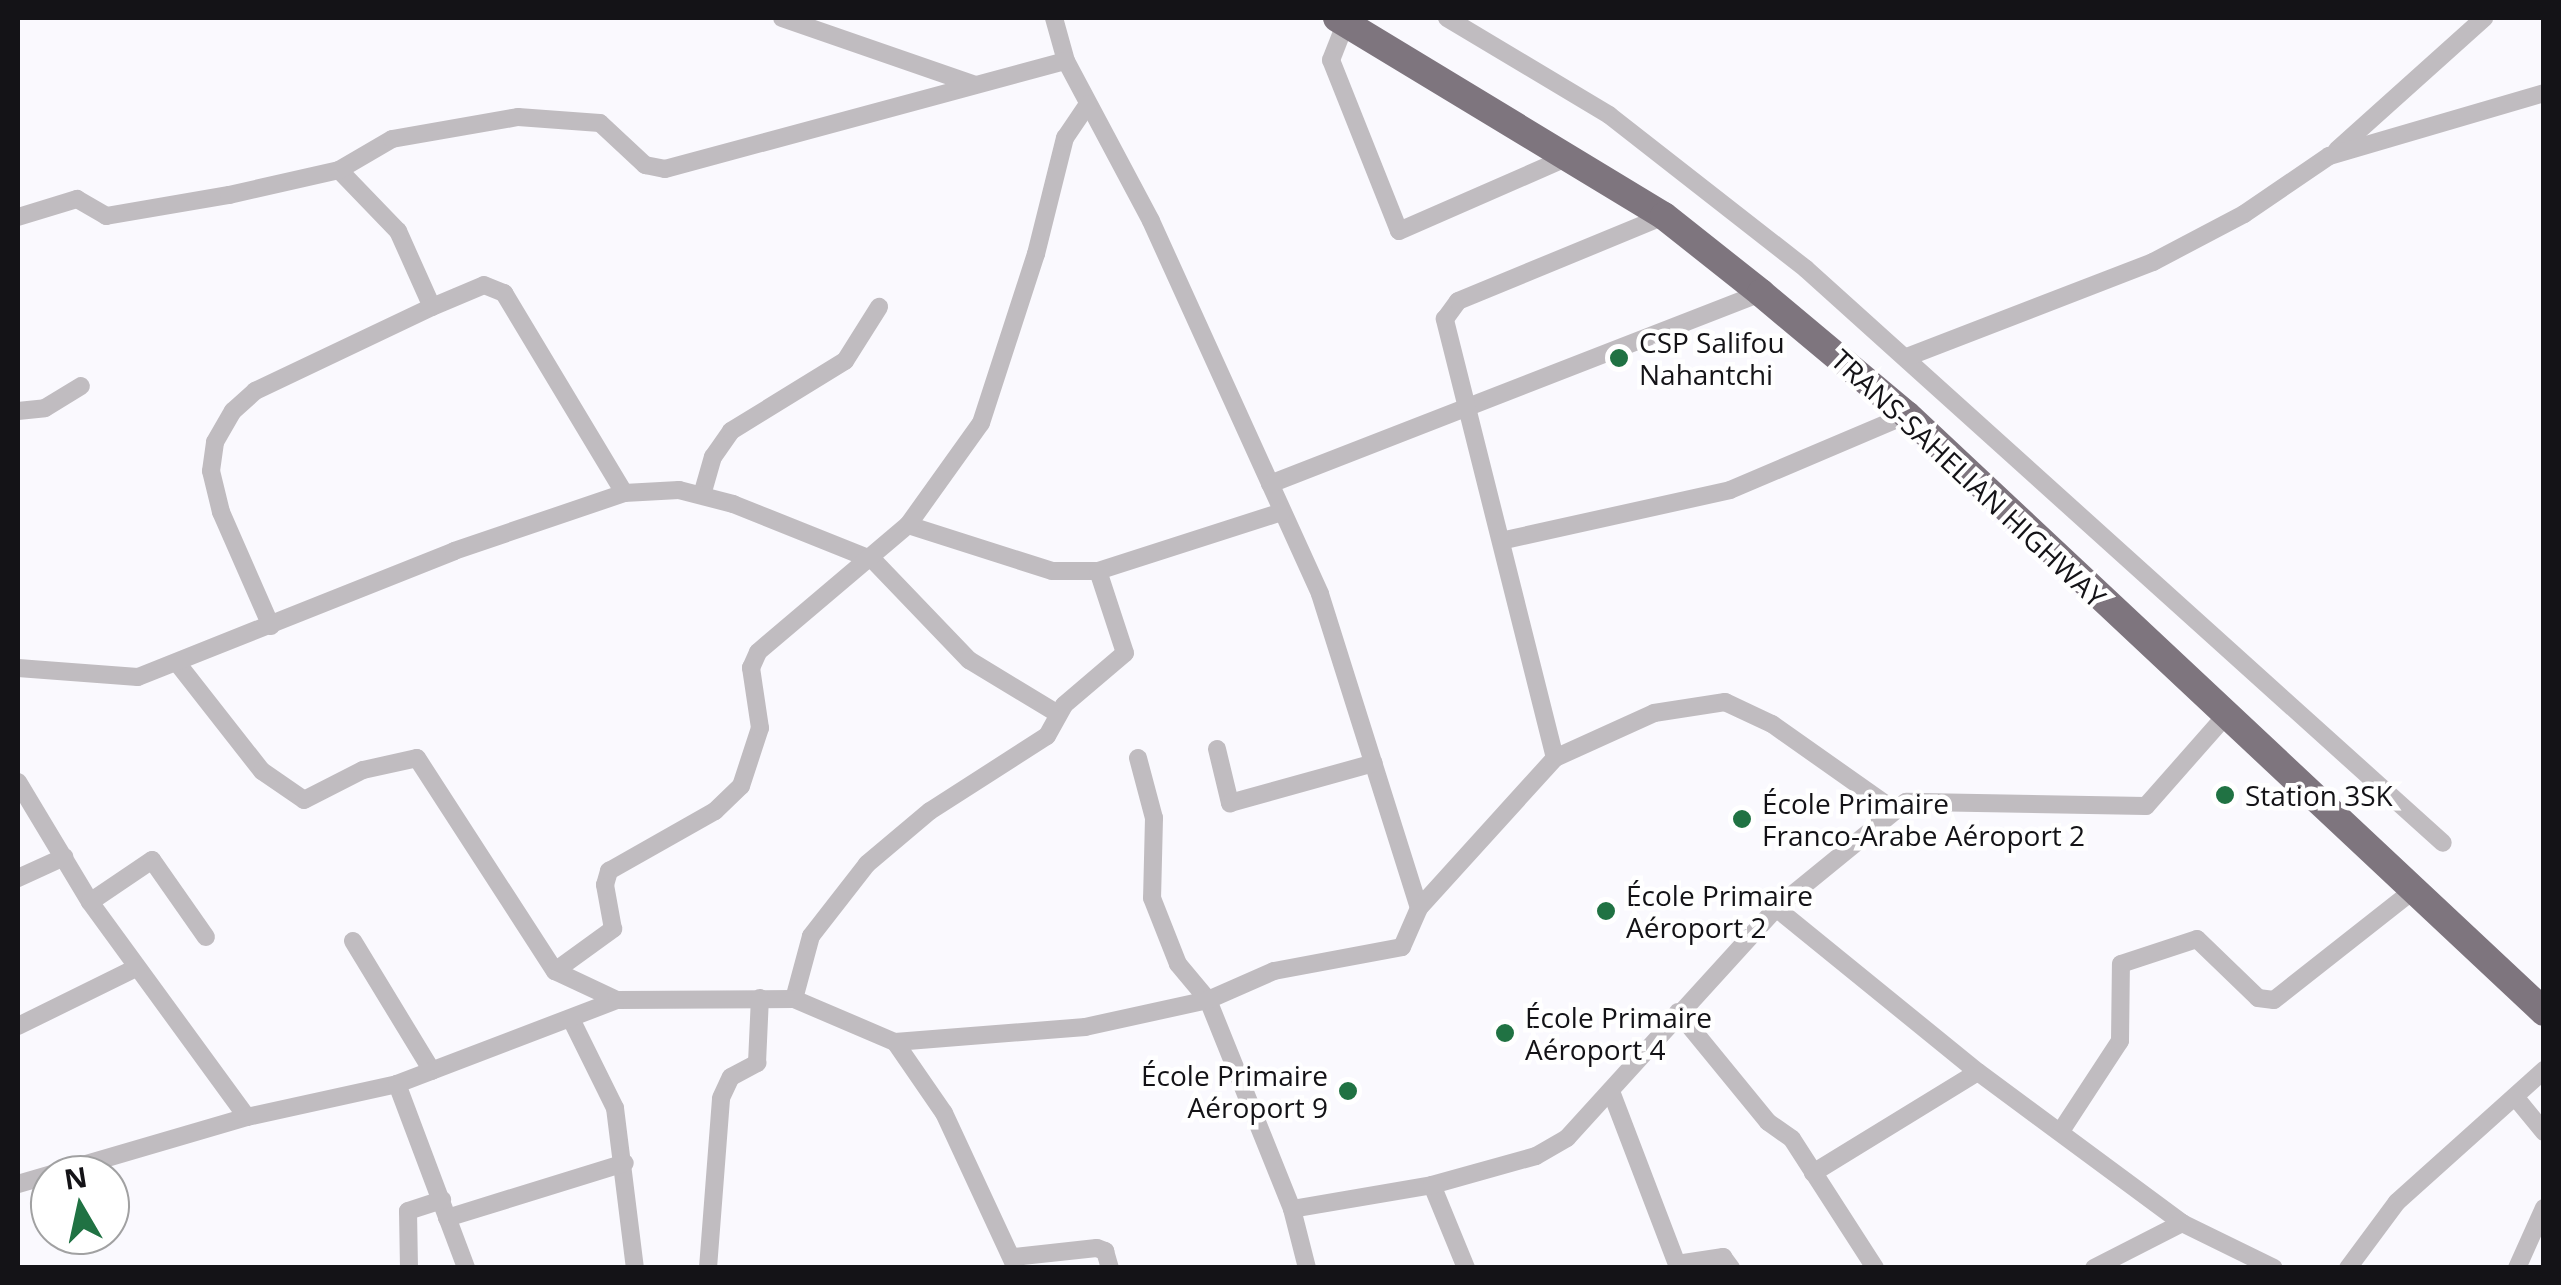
<!DOCTYPE html>
<meta charset="utf-8">
<style>
body{margin:0}
#map{position:relative;width:2561px;height:1285px;overflow:hidden;background:#faf9fe;font-family:"Open Sans",sans-serif}
div>[style]{position:absolute}
.minor>*{height:18px;margin:-9px;padding:0 9px;transform-origin:9px;border-radius:9px;background:#c0bcc0}
.highway>*{height:28px;margin:-14px;padding:0 14px;transform-origin:14px;border-radius:14px;background:#7e757e}
.dots>*{width:28px;height:28px;translate:-50% -50%;box-sizing:border-box;border:5px solid #fff;border-radius:50%}
span{translate:-50% -50%;white-space:nowrap;text-align:center;line-height:1.15;-webkit-text-stroke:9px #fff;paint-order:stroke}
.poi-label{font-size:28px;color:#141317}
.left{translate:0 -50%;text-align:left}
.right{translate:-100% -50%;text-align:right}
.street-label{font-size:28px;color:#141317}
.frame{position:absolute;inset:0;border:20px solid #141317;pointer-events:none}
.north{position:absolute;left:30px;top:1155px;width:100px;height:100px;box-sizing:border-box;background:#fff;border:2px solid #a1a1a2;border-radius:50%;rotate:351deg;font-size:28px;font-weight:700;line-height:40px;text-align:center;color:#141317}
.north::after{content:'';display:block;margin:auto;width:35px;height:45px;background:#207243;clip-path:polygon(50% 0,100% 100%,50% 72%,0 100%)}
</style>
<div id="map">
<div class="minor">
<i style="left:782px;top:18px;width:204px;rotate:19.1deg"></i>
<i style="left:1054px;top:18px;width:45px;rotate:74.4deg"></i>
<i style="left:1066px;top:61px;width:181px;rotate:62deg"></i>
<i style="left:1151px;top:221px;width:409px;rotate:65.6deg"></i>
<i style="left:1320px;top:594px;width:329px;rotate:72.5deg"></i>
<i style="left:1447px;top:18px;width:189px;rotate:30.9deg"></i>
<i style="left:1609px;top:115px;width:250px;rotate:38deg"></i>
<i style="left:1806px;top:269px;width:857px;rotate:42.02deg"></i>
<i style="left:1346px;top:22px;width:41px;rotate:111.5deg"></i>
<i style="left:1331px;top:60px;width:184px;rotate:68.3deg"></i>
<i style="left:1399px;top:231px;width:184px;rotate:-23.6deg"></i>
<i style="left:2337px;top:150px;width:198px;rotate:-41.9deg"></i>
<i style="left:339px;top:170px;width:85px;rotate:46deg"></i>
<i style="left:398px;top:231px;width:83px;rotate:65.9deg"></i>
<i style="left:432px;top:307px;width:56px;rotate:-22.9deg"></i>
<i style="left:484px;top:285px;width:22px;rotate:22deg"></i>
<i style="left:504px;top:293px;width:233px;rotate:59deg"></i>
<i style="left:18px;top:217px;width:62px;rotate:-17deg"></i>
<i style="left:77px;top:199px;width:34px;rotate:30deg"></i>
<i style="left:106px;top:216px;width:125px;rotate:-9.7deg"></i>
<i style="left:229px;top:195px;width:113px;rotate:-12.8deg"></i>
<i style="left:339px;top:170px;width:61px;rotate:-30.3deg"></i>
<i style="left:392px;top:139px;width:128px;rotate:-9.9deg"></i>
<i style="left:518px;top:117px;width:82px;rotate:4.2deg"></i>
<i style="left:600px;top:123px;width:62px;rotate:43deg"></i>
<i style="left:645px;top:165px;width:20px;rotate:11deg"></i>
<i style="left:665px;top:169px;width:415px;rotate:-15.1deg"></i>
<i style="left:1907px;top:357px;width:264px;rotate:-21.1deg"></i>
<i style="left:2153px;top:262px;width:103px;rotate:-27.8deg"></i>
<i style="left:2244px;top:214px;width:103px;rotate:-34.3deg"></i>
<i style="left:2329px;top:156px;width:224px;rotate:-16.3deg"></i>
<i style="left:18px;top:411px;width:27px;rotate:-6deg"></i>
<i style="left:45px;top:408px;width:42px;rotate:-31.4deg"></i>
<i style="left:1270px;top:484px;width:527px;rotate:-21.26deg"></i>
<i style="left:702px;top:495px;width:40px;rotate:-74deg"></i>
<i style="left:713px;top:457px;width:32px;rotate:-55deg"></i>
<i style="left:731px;top:431px;width:134px;rotate:-31.6deg"></i>
<i style="left:845px;top:361px;width:64px;rotate:-57.8deg"></i>
<i style="left:908px;top:525px;width:151px;rotate:17.7deg"></i>
<i style="left:1052px;top:571px;width:46px"></i>
<i style="left:1098px;top:571px;width:193px;rotate:-17.8deg"></i>
<i style="left:1505px;top:540px;width:230px;rotate:-12.5deg"></i>
<i style="left:1730px;top:490px;width:192px;rotate:-23deg"></i>
<i style="left:271px;top:626px;width:124px;rotate:-113.7deg"></i>
<i style="left:221px;top:512px;width:42px;rotate:-103.7deg"></i>
<i style="left:211px;top:471px;width:29px;rotate:-82deg"></i>
<i style="left:215px;top:442px;width:36px;rotate:-60deg"></i>
<i style="left:233px;top:411px;width:30px;rotate:-42deg"></i>
<i style="left:255px;top:391px;width:196px;rotate:-25.4deg"></i>
<i style="left:178px;top:664px;width:136px;rotate:51.9deg"></i>
<i style="left:262px;top:771px;width:51px;rotate:34.6deg"></i>
<i style="left:304px;top:800px;width:66px;rotate:-27deg"></i>
<i style="left:363px;top:770px;width:55px;rotate:-12.5deg"></i>
<i style="left:417px;top:758px;width:254px;rotate:57.1deg"></i>
<i style="left:555px;top:971px;width:68px;rotate:25.1deg"></i>
<i style="left:18px;top:668px;width:120px;rotate:4.3deg"></i>
<i style="left:138px;top:677px;width:340px;rotate:-21.7deg"></i>
<i style="left:454px;top:551px;width:180px;rotate:-18.8deg"></i>
<i style="left:624px;top:493px;width:55px;rotate:-3.1deg"></i>
<i style="left:679px;top:490px;width:56px;rotate:14.5deg"></i>
<i style="left:733px;top:504px;width:151px;rotate:21.8deg"></i>
<i style="left:873px;top:560px;width:139px;rotate:46.2deg"></i>
<i style="left:969px;top:660px;width:104px;rotate:31.2deg"></i>
<i style="left:2228px;top:713px;width:124px;rotate:131.4deg"></i>
<i style="left:2146px;top:806px;width:240px;rotate:-179deg"></i>
<i style="left:1906px;top:802px;width:168px;rotate:140.8deg"></i>
<i style="left:1776px;top:908px;width:260px;rotate:39.1deg"></i>
<i style="left:1978px;top:1072px;width:254px;rotate:36.5deg"></i>
<i style="left:2182px;top:1223px;width:102px;rotate:26.1deg"></i>
<i style="left:1217px;top:749px;width:56px;rotate:76.5deg"></i>
<i style="left:1230px;top:803px;width:149px;rotate:-15.5deg"></i>
<i style="left:1138px;top:758px;width:62px;rotate:75.1deg"></i>
<i style="left:1154px;top:818px;width:80px;rotate:91.4deg"></i>
<i style="left:1152px;top:898px;width:71px;rotate:68.5deg"></i>
<i style="left:1178px;top:964px;width:47px;rotate:50.2deg"></i>
<i style="left:1208px;top:1000px;width:225px;rotate:68.1deg"></i>
<i style="left:1292px;top:1209px;width:61px;rotate:75.7deg"></i>
<i style="left:1555px;top:758px;width:453px;rotate:-104.1deg"></i>
<i style="left:1445px;top:319px;width:22px;rotate:-54deg"></i>
<i style="left:1458px;top:301px;width:223px;rotate:-22.4deg"></i>
<i style="left:18px;top:782px;width:140px;rotate:59deg"></i>
<i style="left:90px;top:902px;width:266px;rotate:53.9deg"></i>
<i style="left:18px;top:878px;width:51px;rotate:-24.5deg"></i>
<i style="left:90px;top:902px;width:75px;rotate:-34.1deg"></i>
<i style="left:152px;top:860px;width:94px;rotate:55deg"></i>
<i style="left:353px;top:941px;width:152px;rotate:58.7deg"></i>
<i style="left:555px;top:971px;width:72px;rotate:-35.9deg"></i>
<i style="left:613px;top:929px;width:45px;rotate:-100.3deg"></i>
<i style="left:605px;top:885px;width:15px;rotate:-74deg"></i>
<i style="left:609px;top:871px;width:122px;rotate:-29.5deg"></i>
<i style="left:715px;top:811px;width:36px;rotate:-44deg"></i>
<i style="left:741px;top:786px;width:61px;rotate:-71.9deg"></i>
<i style="left:760px;top:728px;width:61px;rotate:-98.5deg"></i>
<i style="left:751px;top:668px;width:17px;rotate:-66deg"></i>
<i style="left:758px;top:652px;width:197px;rotate:-40.3deg"></i>
<i style="left:908px;top:525px;width:125px;rotate:-54.4deg"></i>
<i style="left:981px;top:423px;width:178px;rotate:-72deg"></i>
<i style="left:1036px;top:254px;width:120px;rotate:-76deg"></i>
<i style="left:1065px;top:138px;width:41px;rotate:-55.9deg"></i>
<i style="left:794px;top:999px;width:65px;rotate:-74.9deg"></i>
<i style="left:811px;top:936px;width:91px;rotate:-52.1deg"></i>
<i style="left:867px;top:864px;width:82px;rotate:-40.1deg"></i>
<i style="left:930px;top:811px;width:139px;rotate:-32.7deg"></i>
<i style="left:1047px;top:736px;width:35px;rotate:-61deg"></i>
<i style="left:1064px;top:705px;width:80px;rotate:-40.4deg"></i>
<i style="left:1125px;top:653px;width:86px;rotate:-108.2deg"></i>
<i style="left:1678px;top:1012px;width:142px;rotate:50.7deg"></i>
<i style="left:1768px;top:1122px;width:29px;rotate:35deg"></i>
<i style="left:1792px;top:1139px;width:153px;rotate:57.2deg"></i>
<i style="left:572px;top:1021px;width:97px;rotate:63.7deg"></i>
<i style="left:615px;top:1108px;width:161px;rotate:82.9deg"></i>
<i style="left:18px;top:1026px;width:131px;rotate:-26.2deg"></i>
<i style="left:895px;top:1042px;width:191px;rotate:-4.5deg"></i>
<i style="left:1085px;top:1027px;width:126px;rotate:-12.4deg"></i>
<i style="left:1208px;top:1000px;width:72px;rotate:-23.7deg"></i>
<i style="left:1274px;top:971px;width:130px;rotate:-10.6deg"></i>
<i style="left:1402px;top:947px;width:43px;rotate:-66.4deg"></i>
<i style="left:1419px;top:908px;width:202px;rotate:-47.8deg"></i>
<i style="left:1555px;top:758px;width:109px;rotate:-24.4deg"></i>
<i style="left:1654px;top:713px;width:72px;rotate:-8.8deg"></i>
<i style="left:1725px;top:702px;width:52px;rotate:25.1deg"></i>
<i style="left:1772px;top:724px;width:146px;rotate:35.2deg"></i>
<i style="left:397px;top:1084px;width:197px;rotate:69.4deg"></i>
<i style="left:1612px;top:1094px;width:182px;rotate:69.1deg"></i>
<i style="left:1677px;top:1264px;width:47px;rotate:-8.7deg"></i>
<i style="left:1723px;top:1257px;width:14px;rotate:54deg"></i>
<i style="left:2516px;top:1098px;width:44px;rotate:50.5deg"></i>
<i style="left:2061px;top:1131px;width:108px;rotate:-56.8deg"></i>
<i style="left:2120px;top:1041px;width:77px;rotate:-89.3deg"></i>
<i style="left:2121px;top:964px;width:80px;rotate:-18.2deg"></i>
<i style="left:2197px;top:939px;width:85px;rotate:44deg"></i>
<i style="left:2258px;top:998px;width:16px;rotate:7deg"></i>
<i style="left:2274px;top:1000px;width:178px;rotate:-38.2deg"></i>
<i style="left:1813px;top:1173px;width:193px;rotate:-31.5deg"></i>
<i style="left:18px;top:1184px;width:239px;rotate:-16.3deg"></i>
<i style="left:247px;top:1117px;width:154px;rotate:-12.4deg"></i>
<i style="left:397px;top:1084px;width:235px;rotate:-20.9deg"></i>
<i style="left:617px;top:1000px;width:177px;rotate:-0.3deg"></i>
<i style="left:794px;top:999px;width:110px;rotate:23.1deg"></i>
<i style="left:895px;top:1042px;width:86px;rotate:55.4deg"></i>
<i style="left:944px;top:1113px;width:171px;rotate:65.1deg"></i>
<i style="left:1432px;top:1185px;width:90px;rotate:67.7deg"></i>
<i style="left:1292px;top:1209px;width:142px;rotate:-9.7deg"></i>
<i style="left:1432px;top:1185px;width:108px;rotate:-15.6deg"></i>
<i style="left:1536px;top:1156px;width:36px;rotate:-30deg"></i>
<i style="left:1567px;top:1138px;width:311px;rotate:-47.7deg"></i>
<i style="left:447px;top:1218px;width:186px;rotate:-17.2deg"></i>
<i style="left:1014px;top:1257px;width:83px;rotate:-6.2deg"></i>
<i style="left:1097px;top:1248px;width:9px;rotate:21deg"></i>
<i style="left:1105px;top:1251px;width:18px;rotate:74deg"></i>
<i style="left:409px;top:1268px;width:57px;rotate:-91deg"></i>
<i style="left:408px;top:1211px;width:36px;rotate:-18deg"></i>
<i style="left:708px;top:1268px;width:170px;rotate:-85.6deg"></i>
<i style="left:721px;top:1098px;width:23px;rotate:-65deg"></i>
<i style="left:731px;top:1077px;width:30px;rotate:-28deg"></i>
<i style="left:757px;top:1063px;width:65px;rotate:-87.4deg"></i>
<i style="left:2094px;top:1268px;width:99px;rotate:-27.1deg"></i>
<i style="left:2348px;top:1268px;width:82px;rotate:-53.4deg"></i>
<i style="left:2397px;top:1202px;width:198px;rotate:-41.9deg"></i>
<i style="left:2517px;top:1268px;width:66px;rotate:-65.8deg"></i>
</div>
<div class="highway">
<i style="left:1337px;top:18px;width:382px;rotate:31.2deg"></i>
<i style="left:1664px;top:216px;width:124px;rotate:38.4deg"></i>
<i style="left:1761px;top:293px;width:190px;rotate:39.9deg"></i>
<i style="left:1907px;top:415px;width:873px;rotate:43.14deg"></i>
</div>
<div class="dots">
<i style="left:1619px;top:358px;background:#207243"></i>
<i style="left:2225px;top:795px;background:#207243"></i>
<i style="left:1742px;top:819px;background:#207243"></i>
<i style="left:1606px;top:911px;background:#207243"></i>
<i style="left:1505px;top:1033px;background:#207243"></i>
<i style="left:1348px;top:1091px;background:#207243"></i>
</div>
<div class="poi-label">
<span class="left" style="left:1639px;top:358px">CSP Salifou<br>Nahantchi</span>
<span class="left" style="left:2245px;top:795px">Station 3SK</span>
<span class="left" style="left:1762px;top:819px">École Primaire<br>Franco-Arabe Aéroport 2</span>
<span class="left" style="left:1626px;top:911px">École Primaire<br>Aéroport 2</span>
<span class="left" style="left:1525px;top:1033px">École Primaire<br>Aéroport 4</span>
<span class="right" style="left:1328px;top:1091px">École Primaire<br>Aéroport 9</span>
</div>
<div class="street-label">
<span style="left:1969px;top:478px;rotate:43deg">TRANS-SAHELIAN HIGHWAY</span>
</div>
<div class="frame"></div>
<div class="north">N</div>
</div>
